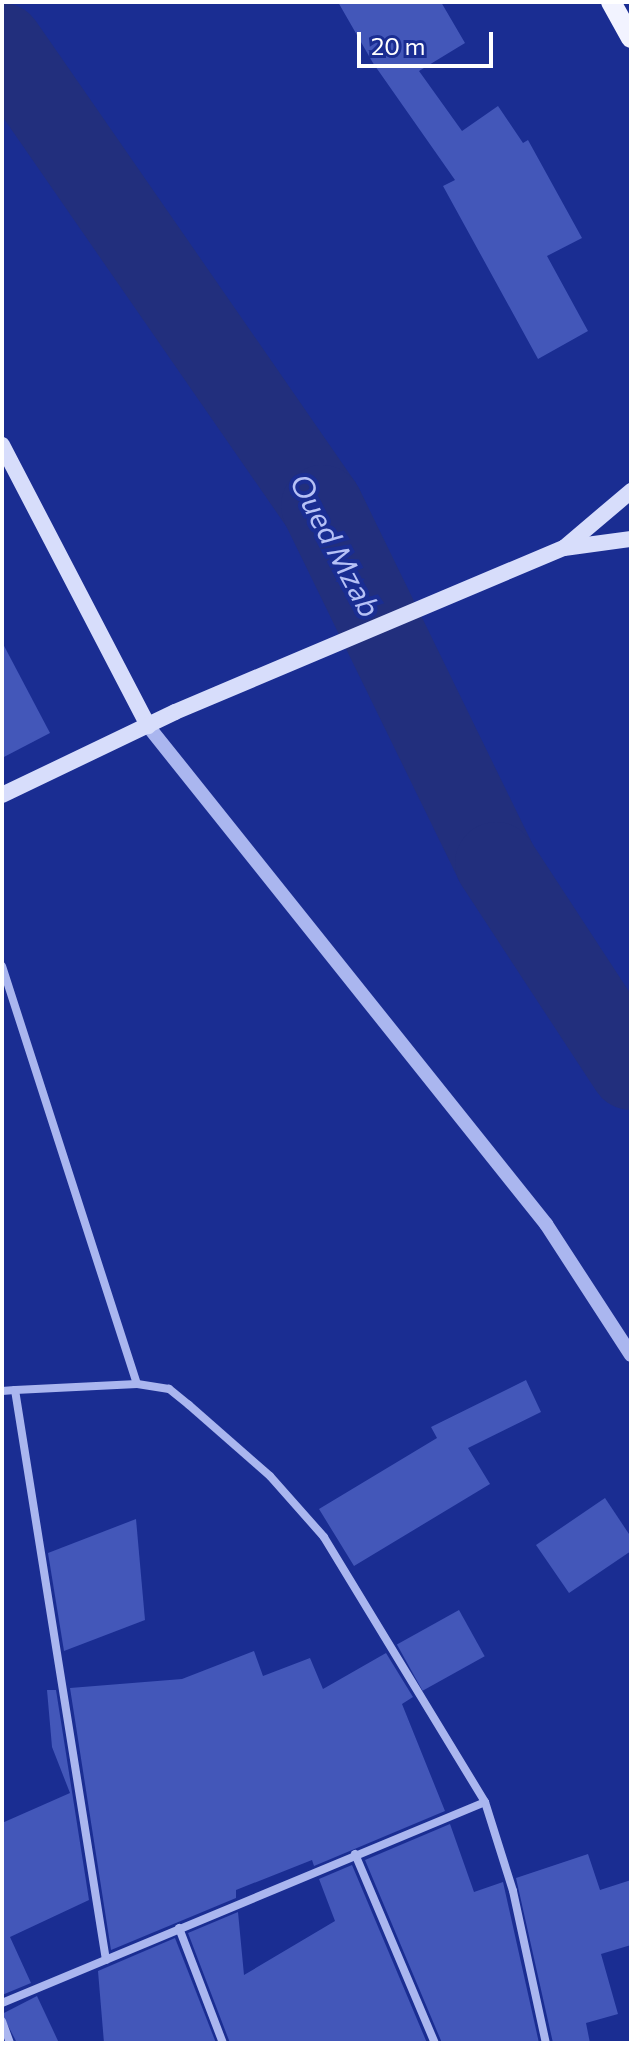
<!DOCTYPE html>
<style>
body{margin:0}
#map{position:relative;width:633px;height:2045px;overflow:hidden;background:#1a2d92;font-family:Commissioner,sans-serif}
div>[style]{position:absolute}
.river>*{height:82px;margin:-41px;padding:0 41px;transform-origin:41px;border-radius:41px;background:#222f7d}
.building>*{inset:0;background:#4357b9;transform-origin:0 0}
.minor>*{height:8px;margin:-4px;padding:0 4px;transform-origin:4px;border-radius:4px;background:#aab6ef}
.tertiary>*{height:14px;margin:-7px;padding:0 7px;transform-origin:7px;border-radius:7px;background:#aab6ef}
.secondary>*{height:16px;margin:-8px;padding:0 8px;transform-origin:8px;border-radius:8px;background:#d7ddfb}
.primary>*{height:20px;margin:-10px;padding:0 10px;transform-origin:10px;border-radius:10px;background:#f2f3ff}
span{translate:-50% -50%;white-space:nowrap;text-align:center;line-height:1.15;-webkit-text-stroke:8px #1a2d92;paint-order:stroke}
.water-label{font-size:30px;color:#b6c1f6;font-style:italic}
.frame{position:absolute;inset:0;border:4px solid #fff;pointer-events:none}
.scale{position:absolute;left:357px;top:32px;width:136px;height:36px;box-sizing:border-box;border:4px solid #fff;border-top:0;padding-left:10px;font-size:24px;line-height:28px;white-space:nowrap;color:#fff;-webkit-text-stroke:6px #1a2d92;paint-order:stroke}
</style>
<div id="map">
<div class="river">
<i style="left:2px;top:44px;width:562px;rotate:55.29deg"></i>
<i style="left:322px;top:506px;width:397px;rotate:64deg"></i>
<i style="left:496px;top:863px;width:246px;rotate:56.8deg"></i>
</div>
<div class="building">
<i style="clip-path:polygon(338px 2px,441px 2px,465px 43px,419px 71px,462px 131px,498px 106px,523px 143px,528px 140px,582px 238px,547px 256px,588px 331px,538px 359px,443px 186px,455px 180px,373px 63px)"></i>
<i style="clip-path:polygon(2px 642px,50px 733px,2px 758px)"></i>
<i style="clip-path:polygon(526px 1380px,541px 1412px,468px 1448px,490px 1484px,354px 1566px,319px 1509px,437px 1438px,431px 1427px)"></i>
<i style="clip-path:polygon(605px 1498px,631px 1537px,631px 1551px,569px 1593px,536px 1545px)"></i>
<i style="clip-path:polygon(136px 1519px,145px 1620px,64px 1651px,48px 1553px)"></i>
<i style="left:459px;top:1610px;width:53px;height:71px;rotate:61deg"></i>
<i style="clip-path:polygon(254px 1651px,263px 1676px,310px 1658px,323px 1689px,386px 1653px,413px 1697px,402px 1704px,445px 1811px,314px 1866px,312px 1860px,236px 1890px,236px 1898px,111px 1950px,70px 1688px,182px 1679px)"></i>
<i style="clip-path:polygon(47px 1690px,56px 1690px,89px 1900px,10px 1937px,31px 1983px,2px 1995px,2px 1823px,70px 1793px,52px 1747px)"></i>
<i style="clip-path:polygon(450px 1824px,474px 1892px,503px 1882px,539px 2043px,442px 2043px,365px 1860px)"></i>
<i style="clip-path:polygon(588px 1854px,600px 1890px,631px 1880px,631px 1945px,601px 1954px,618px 2014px,586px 2023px,590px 2043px,553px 2043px,516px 1878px)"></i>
<i style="clip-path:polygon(352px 1865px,427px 2043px,230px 2043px,188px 1933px,238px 1912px,244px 1975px,335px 1921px,319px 1879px)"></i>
<i style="clip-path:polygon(175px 1938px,216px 2043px,104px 2043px,98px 1971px)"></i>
<i style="clip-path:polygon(37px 1996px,59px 2043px,17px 2043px,2px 2014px)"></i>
</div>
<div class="minor">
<i style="left:2px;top:966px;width:439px;rotate:72.1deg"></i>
<i style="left:2px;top:1391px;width:13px;rotate:-4deg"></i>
<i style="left:15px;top:1390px;width:577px;rotate:80.93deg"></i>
<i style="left:485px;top:1802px;width:93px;rotate:72.5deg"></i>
<i style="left:513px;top:1891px;width:156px;rotate:77.8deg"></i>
<i style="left:355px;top:1854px;width:205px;rotate:67.1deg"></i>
<i style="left:179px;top:1928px;width:123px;rotate:69.1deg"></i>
<i style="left:2px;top:2003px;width:523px;rotate:-22.59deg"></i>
<i style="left:485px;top:1802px;width:310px;rotate:-121.3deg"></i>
<i style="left:324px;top:1537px;width:81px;rotate:-131.5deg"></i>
<i style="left:270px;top:1476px;width:108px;rotate:-138.8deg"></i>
<i style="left:189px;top:1405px;width:26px;rotate:-141deg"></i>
<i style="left:169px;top:1389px;width:32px;rotate:-171deg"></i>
<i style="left:137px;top:1384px;width:122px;rotate:177.2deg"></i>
<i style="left:2px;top:2021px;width:23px;rotate:70deg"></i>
</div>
<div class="tertiary">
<i style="left:148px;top:726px;width:638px;rotate:51.37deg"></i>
<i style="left:546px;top:1224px;width:156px;rotate:57deg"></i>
</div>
<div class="secondary">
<i style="left:2px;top:445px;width:317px;rotate:62.5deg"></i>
<i style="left:565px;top:547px;width:87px;rotate:-40.3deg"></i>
<i style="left:2px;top:795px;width:192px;rotate:-25.6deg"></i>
<i style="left:175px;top:712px;width:422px;rotate:-22.9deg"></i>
<i style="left:564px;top:548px;width:68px;rotate:-7.7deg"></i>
</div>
<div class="primary">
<i style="left:611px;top:2px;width:41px;rotate:60.9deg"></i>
</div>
<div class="water-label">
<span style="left:336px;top:545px;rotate:62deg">Oued Mzab</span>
</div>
<div class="frame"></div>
<div class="scale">20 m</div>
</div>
